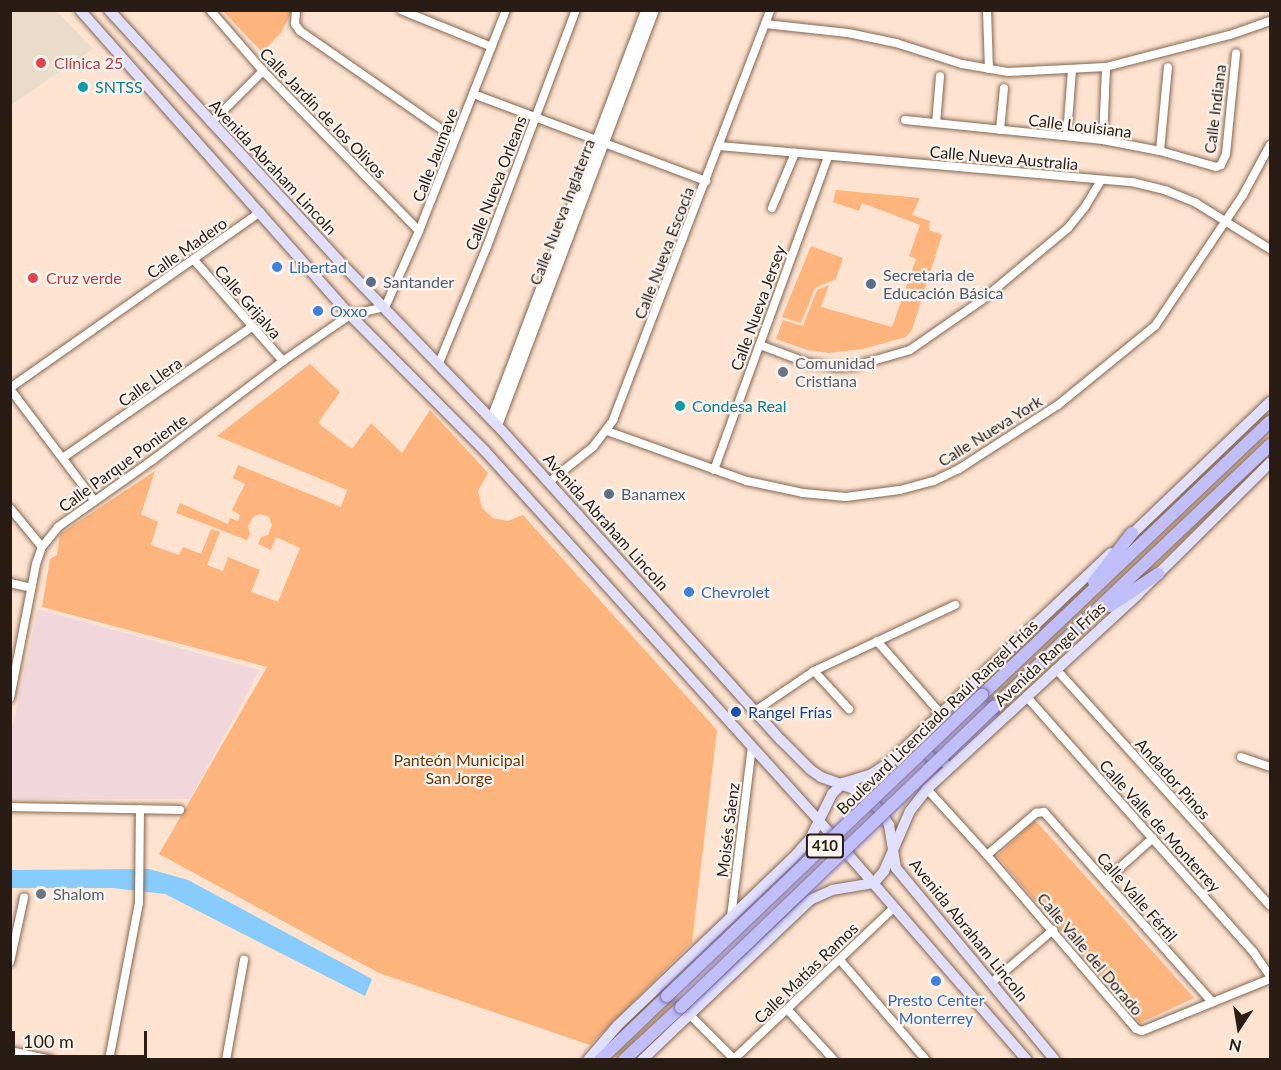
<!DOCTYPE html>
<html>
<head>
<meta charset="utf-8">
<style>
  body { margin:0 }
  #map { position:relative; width:1281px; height:1070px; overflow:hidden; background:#fde3d0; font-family:Lato,sans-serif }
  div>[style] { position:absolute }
  .education>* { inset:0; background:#f1d7db }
  .medical>* { inset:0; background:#ebdcc9 }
  .green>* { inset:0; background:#fdb47d }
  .water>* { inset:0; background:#87ccfc }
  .roads { filter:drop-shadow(0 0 2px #846752) drop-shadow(0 0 2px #846752) }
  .minor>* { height:8px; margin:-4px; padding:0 4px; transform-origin:4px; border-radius:4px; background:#fff }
  .tertiary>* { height:9px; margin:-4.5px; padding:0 4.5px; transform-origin:4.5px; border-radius:4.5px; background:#fff }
  .secondary>* { height:10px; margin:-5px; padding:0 5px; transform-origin:5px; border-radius:5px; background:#e0dffd }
  .primary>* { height:12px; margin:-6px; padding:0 6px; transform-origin:6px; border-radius:6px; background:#c1bffb }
  .bridges { filter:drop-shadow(0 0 2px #716ba9) drop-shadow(0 0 2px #716ba9) }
  .primary-bridge>* { height:12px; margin:-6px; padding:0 6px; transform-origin:6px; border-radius:6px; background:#c1bffb }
  .dots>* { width:16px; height:16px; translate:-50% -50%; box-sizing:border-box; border:3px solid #fbf4ef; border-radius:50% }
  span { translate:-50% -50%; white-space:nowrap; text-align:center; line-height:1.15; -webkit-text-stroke:4.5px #fbf4ef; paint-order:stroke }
  .shield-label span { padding:2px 4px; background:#fbf4ef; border:2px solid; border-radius:4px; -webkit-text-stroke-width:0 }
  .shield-label { font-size:15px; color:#281c14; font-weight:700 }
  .health-label { font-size:16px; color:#be3a42 }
  .left { translate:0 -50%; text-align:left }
  .culture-label { font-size:16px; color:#0d838f }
  .street-label { font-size:16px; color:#281c14 }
  .shop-label { font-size:16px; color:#366cbe }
  .service-label { font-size:16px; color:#4e5e75 }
  .worship-label { font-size:16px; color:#5b616d }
  .transit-label { font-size:16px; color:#164399 }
  .park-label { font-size:16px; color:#6a3806 }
  .frame { position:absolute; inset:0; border:12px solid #281c14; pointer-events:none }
  .north { position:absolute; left:1209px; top:998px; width:60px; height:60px; -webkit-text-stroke:4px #fbf4ef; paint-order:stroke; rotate:192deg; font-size:16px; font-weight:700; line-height:24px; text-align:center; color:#281c14 }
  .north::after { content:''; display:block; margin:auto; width:21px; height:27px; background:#281c14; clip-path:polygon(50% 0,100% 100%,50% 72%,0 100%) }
  .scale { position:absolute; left:12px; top:1031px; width:135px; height:27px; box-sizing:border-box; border:3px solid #281c14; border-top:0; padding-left:8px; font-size:18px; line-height:21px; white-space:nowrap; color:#281c14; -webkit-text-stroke:4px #fbf4ef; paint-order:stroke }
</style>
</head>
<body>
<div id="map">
  <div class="education">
    <div style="clip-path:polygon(38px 609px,260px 670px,190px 799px,11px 799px,11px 732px)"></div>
  </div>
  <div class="medical">
    <div style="clip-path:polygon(11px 10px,57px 11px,93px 49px,11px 105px)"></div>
  </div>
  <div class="green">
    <div style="clip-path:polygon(223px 11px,292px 11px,281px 33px,262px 52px)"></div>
    <div style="clip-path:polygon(836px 190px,920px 198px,912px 215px,930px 221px,929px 230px,942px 235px,912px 330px,906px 337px,863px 349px,829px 353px,807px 350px,776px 339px,783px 320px,803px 326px,817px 290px,829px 285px,821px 307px,892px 327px,916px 259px,909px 256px,920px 225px,862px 203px,859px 211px,833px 202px)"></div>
    <div style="clip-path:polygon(811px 246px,843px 258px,836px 279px,815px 288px,801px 323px,782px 317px)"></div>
    <div style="clip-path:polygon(310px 364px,340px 392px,318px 423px,352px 449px,371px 423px,402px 453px,430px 410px,488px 473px,478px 491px,482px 508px,493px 518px,508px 521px,523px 515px,717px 730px,692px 943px,590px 1045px,379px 973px,159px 854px,267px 667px,42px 607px,50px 559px,57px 555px,60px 534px,155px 471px,141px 514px,158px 522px,151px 545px,179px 555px,183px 547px,201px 554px,211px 529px,220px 532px,207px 565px,223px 571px,228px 557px,260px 570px,251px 592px,278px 602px,300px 548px,276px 537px,271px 550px,258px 544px,261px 537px,268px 535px,272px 525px,269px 517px,260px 514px,253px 517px,248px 526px,250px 534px,247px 540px,176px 513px,180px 503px,228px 524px,230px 518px,238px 521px,240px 515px,232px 510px,245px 484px,233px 478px,238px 465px,341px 507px,347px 490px,217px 436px)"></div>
    <div style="clip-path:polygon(1035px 820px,1194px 998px,1140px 1023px,997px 856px)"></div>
  </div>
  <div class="water">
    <div style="clip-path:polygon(149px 869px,188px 880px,372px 979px,365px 996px,165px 894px,113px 888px,11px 888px,10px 870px)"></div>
  </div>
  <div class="roads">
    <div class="minor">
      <div style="left:210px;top:10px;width:81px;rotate:49deg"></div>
      <div style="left:263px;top:71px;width:223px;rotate:45.7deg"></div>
      <div style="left:296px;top:10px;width:14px;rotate:94deg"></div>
      <div style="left:295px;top:24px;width:9px;rotate:54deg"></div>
      <div style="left:300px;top:31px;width:188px;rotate:34.8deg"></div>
      <div style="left:401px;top:10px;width:98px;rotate:22.1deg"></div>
      <div style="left:987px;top:10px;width:59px;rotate:88.1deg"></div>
      <div style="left:765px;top:24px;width:83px;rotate:6.2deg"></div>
      <div style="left:848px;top:33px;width:49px;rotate:11.8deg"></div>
      <div style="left:896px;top:43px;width:69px;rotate:17.7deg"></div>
      <div style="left:962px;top:64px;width:47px;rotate:9.9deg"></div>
      <div style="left:1008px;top:72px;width:98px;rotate:-2.9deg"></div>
      <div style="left:1106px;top:67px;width:128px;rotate:-14.5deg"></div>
      <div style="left:1230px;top:35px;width:42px;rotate:-19.3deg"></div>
      <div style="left:473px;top:94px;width:249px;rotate:20.5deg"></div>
      <div style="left:905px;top:120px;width:199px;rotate:5.8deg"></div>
      <div style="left:1103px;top:140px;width:58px;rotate:10.9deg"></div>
      <div style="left:1160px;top:151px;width:58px;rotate:15.9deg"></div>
      <div style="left:1216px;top:167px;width:5px;rotate:-22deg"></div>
      <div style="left:1221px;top:165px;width:12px;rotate:-66deg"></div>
      <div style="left:1226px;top:154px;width:101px;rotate:-84.3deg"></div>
      <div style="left:211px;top:123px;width:74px;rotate:-45deg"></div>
      <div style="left:936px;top:123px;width:47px;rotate:-85.1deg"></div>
      <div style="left:1000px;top:130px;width:42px;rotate:-84.6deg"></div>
      <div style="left:1067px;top:135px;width:65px;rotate:-85.6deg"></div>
      <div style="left:1103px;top:140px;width:73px;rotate:-87.6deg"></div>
      <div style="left:719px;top:146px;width:415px;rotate:5deg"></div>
      <div style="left:1132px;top:182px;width:36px;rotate:14deg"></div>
      <div style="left:1167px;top:191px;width:31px;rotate:22deg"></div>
      <div style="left:1196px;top:203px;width:87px;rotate:31.9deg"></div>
      <div style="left:1160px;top:151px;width:84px;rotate:-84.6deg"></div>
      <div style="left:772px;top:208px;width:60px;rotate:-67.3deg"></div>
      <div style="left:194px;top:260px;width:135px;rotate:48.6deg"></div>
      <div style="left:760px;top:345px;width:51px;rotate:20.6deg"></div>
      <div style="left:808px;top:363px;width:28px;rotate:8deg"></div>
      <div style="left:836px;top:367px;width:19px;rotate:-3deg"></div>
      <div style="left:855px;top:366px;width:57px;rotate:-16.2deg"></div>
      <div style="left:910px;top:350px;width:88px;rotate:-34.8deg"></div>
      <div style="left:982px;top:300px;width:112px;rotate:-39.9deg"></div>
      <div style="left:1068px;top:228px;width:27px;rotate:-51deg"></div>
      <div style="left:1085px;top:207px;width:31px;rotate:-59deg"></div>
      <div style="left:439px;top:363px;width:123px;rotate:-67.6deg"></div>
      <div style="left:486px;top:249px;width:255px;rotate:-69.4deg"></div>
      <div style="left:10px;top:388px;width:306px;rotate:-35.1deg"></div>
      <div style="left:10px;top:389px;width:139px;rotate:52.9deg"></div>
      <div style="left:607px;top:431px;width:149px;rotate:19.7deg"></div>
      <div style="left:747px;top:481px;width:57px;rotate:12.1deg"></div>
      <div style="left:803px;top:493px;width:43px;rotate:5.3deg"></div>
      <div style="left:846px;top:497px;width:54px;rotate:-7.4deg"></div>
      <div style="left:900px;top:490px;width:35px;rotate:-15deg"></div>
      <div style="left:934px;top:481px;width:28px;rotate:-26deg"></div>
      <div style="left:959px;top:469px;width:118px;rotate:-32.9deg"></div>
      <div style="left:1058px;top:405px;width:125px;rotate:-39.2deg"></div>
      <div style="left:1155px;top:326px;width:158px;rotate:-56.1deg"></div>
      <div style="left:1243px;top:195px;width:57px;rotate:-61.6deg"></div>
      <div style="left:64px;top:457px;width:229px;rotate:-34.7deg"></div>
      <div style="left:714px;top:470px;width:334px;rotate:-70deg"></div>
      <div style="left:549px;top:482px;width:56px;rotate:-38.5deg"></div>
      <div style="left:593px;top:447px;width:34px;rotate:-53deg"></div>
      <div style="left:613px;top:420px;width:439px;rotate:-69deg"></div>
      <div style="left:10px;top:508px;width:50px;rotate:50.6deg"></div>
      <div style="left:10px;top:583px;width:22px;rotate:13deg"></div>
      <div style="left:877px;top:641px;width:97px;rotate:48.8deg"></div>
      <div style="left:1056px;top:669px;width:319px;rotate:47.9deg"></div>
      <div style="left:814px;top:671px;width:52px;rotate:47.4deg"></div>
      <div style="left:1026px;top:696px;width:344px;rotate:48.4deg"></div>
      <div style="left:1254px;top:953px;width:28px;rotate:55deg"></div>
      <div style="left:10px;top:698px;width:136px;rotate:-79deg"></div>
      <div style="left:36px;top:564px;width:18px;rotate:-71deg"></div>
      <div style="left:42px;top:547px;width:26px;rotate:-51deg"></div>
      <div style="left:58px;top:527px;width:118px;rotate:-35.3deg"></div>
      <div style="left:154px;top:459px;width:162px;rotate:-37.2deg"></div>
      <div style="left:283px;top:361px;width:81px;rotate:-34.5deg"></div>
      <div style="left:350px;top:315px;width:35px;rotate:-13deg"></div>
      <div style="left:384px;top:307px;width:5px;rotate:-53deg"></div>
      <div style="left:387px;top:303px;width:79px;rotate:-66deg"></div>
      <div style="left:419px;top:231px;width:238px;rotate:-68.5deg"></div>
      <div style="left:755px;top:711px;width:71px;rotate:-34.1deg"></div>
      <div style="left:814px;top:671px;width:156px;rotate:-25.1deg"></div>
      <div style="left:1241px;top:757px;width:31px;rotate:19deg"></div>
      <div style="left:927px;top:789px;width:89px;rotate:47.7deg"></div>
      <div style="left:987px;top:855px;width:229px;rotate:49.4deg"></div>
      <div style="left:1136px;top:1029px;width:6px;rotate:18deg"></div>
      <div style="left:1142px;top:1031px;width:138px;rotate:-22.1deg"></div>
      <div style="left:10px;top:807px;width:170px;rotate:1deg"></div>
      <div style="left:987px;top:855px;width:65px;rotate:-40.6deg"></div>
      <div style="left:1036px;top:813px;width:8px;rotate:-7deg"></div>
      <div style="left:1044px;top:812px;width:254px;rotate:48.5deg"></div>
      <div style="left:1105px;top:881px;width:64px;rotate:-41.9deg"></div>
      <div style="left:731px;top:917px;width:171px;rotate:-83deg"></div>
      <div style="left:840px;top:960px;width:132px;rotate:49.3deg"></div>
      <div style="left:10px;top:962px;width:66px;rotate:-77.7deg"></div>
      <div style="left:991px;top:983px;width:82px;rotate:-40.5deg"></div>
      <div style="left:787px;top:1009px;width:69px;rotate:47.3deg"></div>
      <div style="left:690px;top:1015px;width:62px;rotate:45deg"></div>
      <div style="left:734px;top:1059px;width:221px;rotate:-43.4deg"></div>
      <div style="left:10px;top:1051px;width:42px;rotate:12.4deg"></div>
      <div style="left:109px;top:1060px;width:160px;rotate:-79.2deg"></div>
      <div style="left:139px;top:903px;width:94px;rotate:-89.4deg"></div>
      <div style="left:226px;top:1060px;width:102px;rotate:-79.8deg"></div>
    </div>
    <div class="tertiary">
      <div style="left:491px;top:418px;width:436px;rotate:-69.3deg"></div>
      <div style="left:497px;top:425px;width:444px;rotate:-69.3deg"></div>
    </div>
    <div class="secondary">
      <div style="left:80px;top:10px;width:407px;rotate:48.5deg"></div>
      <div style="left:350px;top:315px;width:192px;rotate:45.2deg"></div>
      <div style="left:485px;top:451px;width:500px;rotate:47.9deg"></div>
      <div style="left:820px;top:822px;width:315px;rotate:49deg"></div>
      <div style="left:109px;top:10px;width:339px;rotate:47.5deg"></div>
      <div style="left:338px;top:260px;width:229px;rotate:46.1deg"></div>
      <div style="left:497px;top:425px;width:424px;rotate:48deg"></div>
      <div style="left:781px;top:740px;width:42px;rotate:45deg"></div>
      <div style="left:811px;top:770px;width:12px;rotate:35deg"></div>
      <div style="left:821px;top:777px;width:35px;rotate:20deg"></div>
      <div style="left:854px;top:789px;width:29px;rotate:38deg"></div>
      <div style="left:877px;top:807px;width:22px;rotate:56deg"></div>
      <div style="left:889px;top:825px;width:44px;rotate:80.8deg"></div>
      <div style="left:896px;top:868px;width:249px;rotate:50.4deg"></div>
      <div style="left:1127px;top:539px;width:198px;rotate:-43.8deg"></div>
      <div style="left:926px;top:728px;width:23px;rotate:92deg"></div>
      <div style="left:925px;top:751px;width:13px;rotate:48deg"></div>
      <div style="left:934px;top:761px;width:10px;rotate:6deg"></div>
      <div style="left:874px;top:883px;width:16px;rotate:-50deg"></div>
      <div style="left:884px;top:871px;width:65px;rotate:-66.6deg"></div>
      <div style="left:910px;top:811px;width:28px;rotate:-52deg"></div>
      <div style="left:927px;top:789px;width:287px;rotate:-42.7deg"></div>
      <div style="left:1138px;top:594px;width:186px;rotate:-44.8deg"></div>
      <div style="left:588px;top:1060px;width:45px;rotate:-49.5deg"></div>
      <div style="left:617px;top:1026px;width:243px;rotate:-43.7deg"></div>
      <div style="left:793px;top:858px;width:25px;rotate:-48deg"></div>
      <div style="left:810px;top:839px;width:50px;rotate:-63.9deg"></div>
      <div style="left:832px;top:794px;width:16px;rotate:-45deg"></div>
      <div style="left:843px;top:783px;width:30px;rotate:-17deg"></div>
      <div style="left:872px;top:774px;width:22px;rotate:-34deg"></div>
      <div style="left:890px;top:762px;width:304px;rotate:-43.4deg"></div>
      <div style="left:642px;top:1060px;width:232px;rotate:-43.6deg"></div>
      <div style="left:810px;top:900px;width:24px;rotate:-24deg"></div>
      <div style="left:832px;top:890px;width:43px;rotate:-9.5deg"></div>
    </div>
    <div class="primary">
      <div style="left:1094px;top:582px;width:62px;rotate:-52.2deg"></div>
      <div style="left:1110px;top:606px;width:58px;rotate:-33.7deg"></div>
      <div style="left:982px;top:695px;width:397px;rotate:-43.5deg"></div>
      <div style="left:994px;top:707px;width:381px;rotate:-43.5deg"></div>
      <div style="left:600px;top:1060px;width:93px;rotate:-43.7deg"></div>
      <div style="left:624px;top:1060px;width:78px;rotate:-42.9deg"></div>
    </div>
  </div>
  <div class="bridges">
    <div class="primary-bridge">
      <div style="left:667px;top:996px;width:436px;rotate:-43.7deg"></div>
      <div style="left:681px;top:1007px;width:434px;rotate:-43.8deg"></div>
    </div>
  </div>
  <div class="dots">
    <div style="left:41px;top:63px;background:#e0444e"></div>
    <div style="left:83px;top:87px;background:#0f9aa8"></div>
    <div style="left:277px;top:267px;background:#3f7fe0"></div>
    <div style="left:33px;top:278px;background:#e0444e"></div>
    <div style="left:371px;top:282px;background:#5c6f8a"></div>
    <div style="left:871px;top:284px;background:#5c6f8a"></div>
    <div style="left:318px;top:311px;background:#3f7fe0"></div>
    <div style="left:783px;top:372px;background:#6b7280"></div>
    <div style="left:680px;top:406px;background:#0f9aa8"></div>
    <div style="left:609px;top:494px;background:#5c6f8a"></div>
    <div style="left:689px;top:592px;background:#3f7fe0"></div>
    <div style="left:736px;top:712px;background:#1a4fb4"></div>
    <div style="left:41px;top:894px;background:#6b7280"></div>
    <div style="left:936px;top:981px;background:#3f7fe0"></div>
  </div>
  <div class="shield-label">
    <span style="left:825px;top:846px">410</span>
  </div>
  <div class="health-label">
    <span class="left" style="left:54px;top:63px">Clínica 25</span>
    <span class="left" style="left:46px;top:278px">Cruz verde</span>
  </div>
  <div class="culture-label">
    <span class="left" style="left:95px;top:87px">SNTSS</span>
    <span class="left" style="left:692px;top:406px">Condesa Real</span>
  </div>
  <div class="street-label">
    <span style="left:1215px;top:109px;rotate:-83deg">Calle Indiana</span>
    <span style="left:323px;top:113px;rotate:46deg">Calle Jardín de los Olivos</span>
    <span style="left:1080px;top:126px;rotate:7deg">Calle Louisiana</span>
    <span style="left:435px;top:155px;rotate:-69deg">Calle Jaumave</span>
    <span style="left:1004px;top:158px;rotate:5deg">Calle Nueva Australia</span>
    <span style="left:273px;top:167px;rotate:47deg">Avenida Abraham Lincoln</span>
    <span style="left:496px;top:183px;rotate:-69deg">Calle Nueva Orleans</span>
    <span style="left:562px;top:212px;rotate:-69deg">Calle Nueva Inglaterra</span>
    <span style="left:187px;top:248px;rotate:-35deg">Calle Madero</span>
    <span style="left:664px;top:253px;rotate:-69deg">Calle Nueva Escocia</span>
    <span style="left:248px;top:302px;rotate:49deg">Calle Grijalva</span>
    <span style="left:758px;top:308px;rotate:-70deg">Calle Nueva Jersey</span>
    <span style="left:150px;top:382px;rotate:-35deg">Calle Llera</span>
    <span style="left:990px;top:431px;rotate:-32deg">Calle Nueva York</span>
    <span style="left:123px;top:463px;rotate:-36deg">Calle Parque Poniente</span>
    <span style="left:606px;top:522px;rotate:48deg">Avenida Abraham Lincoln</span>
    <span style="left:1050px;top:654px;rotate:-43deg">Avenida Rangel Frías</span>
    <span style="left:937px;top:717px;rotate:-44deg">Boulevard Licenciado Raúl Rangel Frías</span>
    <span style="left:1173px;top:779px;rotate:48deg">Andador Pinos</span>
    <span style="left:1160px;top:826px;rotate:48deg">Calle Valle de Monterrey</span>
    <span style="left:728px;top:830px;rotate:-83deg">Moisés Sáenz</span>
    <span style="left:1137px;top:897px;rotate:49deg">Calle Valle Fértil</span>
    <span style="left:969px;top:930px;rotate:51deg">Avenida Abraham Lincoln</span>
    <span style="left:1090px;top:954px;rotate:50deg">Calle Valle del Dorado</span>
    <span style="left:806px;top:973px;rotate:-44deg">Calle Matías Ramos</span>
  </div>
  <div class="shop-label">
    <span class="left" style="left:289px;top:267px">Libertad</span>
    <span class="left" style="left:330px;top:311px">Oxxo</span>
    <span class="left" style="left:701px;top:592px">Chevrolet</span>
    <span style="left:936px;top:1009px">Presto Center<br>Monterrey</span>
  </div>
  <div class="service-label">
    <span class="left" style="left:883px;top:284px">Secretaria de<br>Educación Básica</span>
    <span class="left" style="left:383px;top:282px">Santander</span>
    <span class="left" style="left:621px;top:494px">Banamex</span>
  </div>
  <div class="worship-label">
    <span class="left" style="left:795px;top:372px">Comunidad<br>Cristiana</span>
    <span class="left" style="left:53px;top:894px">Shalom</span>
  </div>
  <div class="transit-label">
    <span class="left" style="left:748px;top:712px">Rangel Frías</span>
  </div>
  <div class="park-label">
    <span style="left:459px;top:769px">Panteón Municipal<br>San Jorge</span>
  </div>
  <div class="frame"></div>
  <div class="north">N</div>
  <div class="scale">100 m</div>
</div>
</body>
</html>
